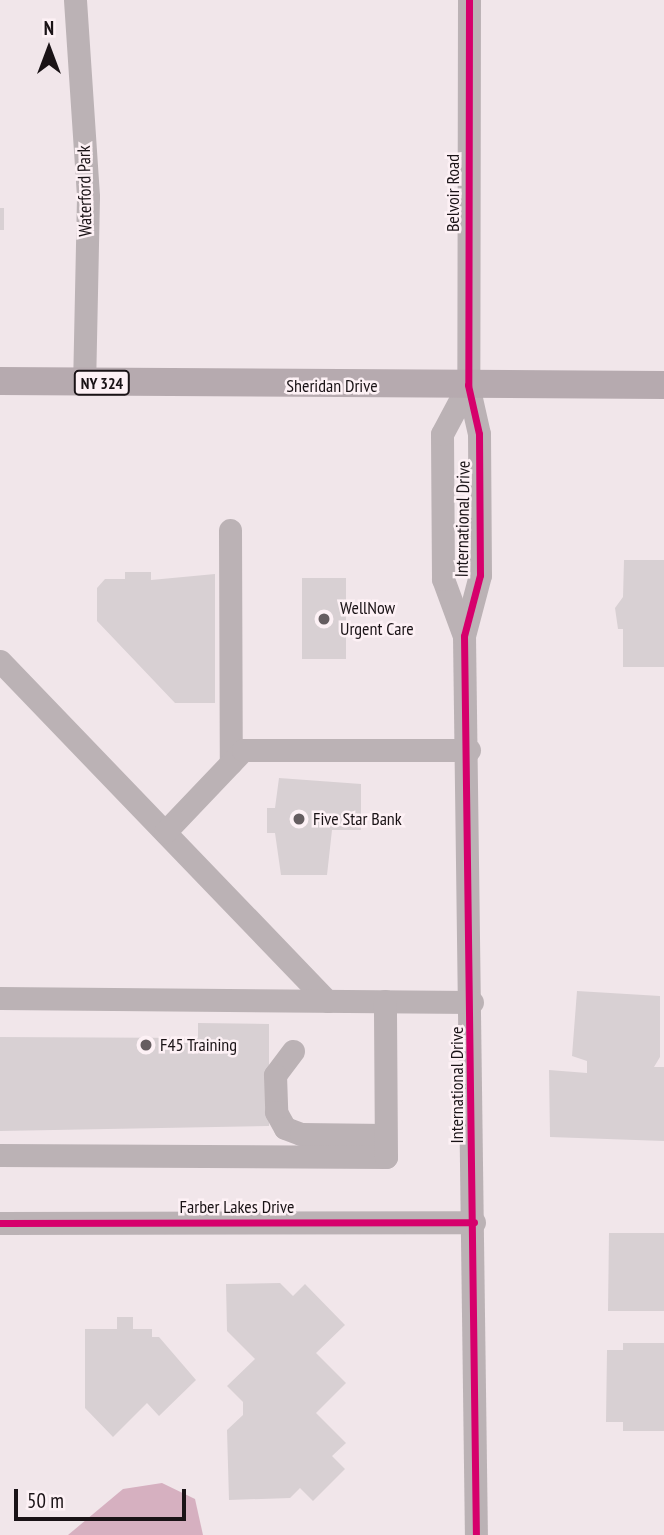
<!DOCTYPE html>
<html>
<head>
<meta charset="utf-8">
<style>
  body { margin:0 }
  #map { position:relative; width:664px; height:1535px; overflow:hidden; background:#f1e6ea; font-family:"PT Sans Narrow",sans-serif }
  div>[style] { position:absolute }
  .water>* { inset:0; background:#d6b0c0 }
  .building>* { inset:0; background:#d8d0d3 }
  .minor>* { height:23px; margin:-11.5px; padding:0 11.5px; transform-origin:11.5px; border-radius:11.5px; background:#bbb2b5 }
  .major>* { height:28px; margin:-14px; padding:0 14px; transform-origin:14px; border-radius:14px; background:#b6aaaf }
  .cycleway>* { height:7px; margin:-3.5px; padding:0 3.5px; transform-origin:3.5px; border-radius:3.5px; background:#d6006c }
  .dots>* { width:19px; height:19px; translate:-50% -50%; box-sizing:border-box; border:4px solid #fdf1f5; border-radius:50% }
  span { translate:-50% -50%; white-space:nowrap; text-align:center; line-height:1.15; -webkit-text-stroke:5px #fdf1f5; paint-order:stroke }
  .shield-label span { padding:2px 5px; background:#fdf1f5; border:2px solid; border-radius:5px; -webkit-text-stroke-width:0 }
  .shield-label { font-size:16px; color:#1a1316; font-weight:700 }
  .street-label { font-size:18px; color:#1a1316 }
  .poi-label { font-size:18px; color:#1a1316 }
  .left { translate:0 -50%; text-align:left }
  .north { position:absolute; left:14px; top:14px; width:70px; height:70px; -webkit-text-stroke:5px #fdf1f5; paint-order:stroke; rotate:0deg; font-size:19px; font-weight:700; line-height:28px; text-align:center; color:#1a1316 }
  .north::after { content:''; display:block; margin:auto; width:24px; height:32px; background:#1a1316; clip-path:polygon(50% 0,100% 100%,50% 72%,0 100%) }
  .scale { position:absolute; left:14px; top:1489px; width:172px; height:32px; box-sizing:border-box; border:4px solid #1a1316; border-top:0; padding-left:9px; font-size:21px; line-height:24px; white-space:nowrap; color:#1a1316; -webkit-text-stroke:5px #fdf1f5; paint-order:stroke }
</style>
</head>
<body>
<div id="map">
  <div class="water">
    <div style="clip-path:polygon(162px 1483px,195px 1499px,203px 1535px,68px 1535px,123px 1489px)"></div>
  </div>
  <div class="building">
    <div style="clip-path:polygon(0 208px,4px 208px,4px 230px,0 230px)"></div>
    <div style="clip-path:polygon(624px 560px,664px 560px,664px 667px,623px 667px,623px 629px,618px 629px,615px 608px,623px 597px)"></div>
    <div style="clip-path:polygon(125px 572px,151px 572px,151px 580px,215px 574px,215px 703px,175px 703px,97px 621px,97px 588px,105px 579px,125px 579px)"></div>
    <div style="clip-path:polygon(302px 578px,346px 578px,346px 659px,302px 659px)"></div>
    <div style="clip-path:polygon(279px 778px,361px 784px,361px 830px,332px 830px,327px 875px,281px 875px,275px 833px,267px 833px,267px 808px,275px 808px)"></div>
    <div style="clip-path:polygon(577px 991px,660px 996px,660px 1057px,654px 1067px,664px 1067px,664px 1141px,550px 1137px,549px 1070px,587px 1073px,587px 1061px,572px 1056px)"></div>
    <div style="clip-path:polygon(198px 1023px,269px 1024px,269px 1126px,0 1131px,0 1037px,198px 1038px)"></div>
    <div style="clip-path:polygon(609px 1233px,664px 1233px,664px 1311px,608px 1311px)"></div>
    <div style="clip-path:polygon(280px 1283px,293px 1296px,305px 1284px,345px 1325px,316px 1353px,346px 1383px,316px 1413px,346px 1443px,332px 1456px,345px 1469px,313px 1501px,300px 1488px,290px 1498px,229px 1500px,227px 1430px,243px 1415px,243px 1402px,227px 1386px,255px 1359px,227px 1331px,226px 1284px)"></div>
    <div style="clip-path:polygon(117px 1317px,133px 1317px,133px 1329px,152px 1329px,152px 1337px,159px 1337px,196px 1380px,159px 1416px,147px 1403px,113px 1437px,85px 1408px,85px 1329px,117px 1329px)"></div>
    <div style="clip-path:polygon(623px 1343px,664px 1343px,664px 1431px,623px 1431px,623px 1422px,606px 1422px,607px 1350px,623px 1350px)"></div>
  </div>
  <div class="minor">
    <div style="left:75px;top:0;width:197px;rotate:86.2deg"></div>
    <div style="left:88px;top:197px;width:185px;rotate:91.2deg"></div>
    <div style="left:469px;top:0;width:385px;rotate:90.1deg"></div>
    <div style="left:468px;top:385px;width:50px;rotate:77.3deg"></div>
    <div style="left:479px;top:434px;width:141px;rotate:89.6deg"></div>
    <div style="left:480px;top:575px;width:63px;rotate:104.7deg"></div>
    <div style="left:464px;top:636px;width:899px;rotate:89.24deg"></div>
    <div style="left:230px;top:530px;width:233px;rotate:89.8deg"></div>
    <div style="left:464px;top:636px;width:61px;rotate:-110.2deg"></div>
    <div style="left:443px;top:579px;width:145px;rotate:-90.4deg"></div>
    <div style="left:442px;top:434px;width:55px;rotate:-62deg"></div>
    <div style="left:0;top:661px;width:472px;rotate:46.1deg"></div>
    <div style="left:165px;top:832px;width:113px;rotate:-46.4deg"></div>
    <div style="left:243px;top:750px;width:226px"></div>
    <div style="left:0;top:998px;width:472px;rotate:0.5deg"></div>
    <div style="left:293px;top:1051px;width:30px;rotate:127deg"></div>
    <div style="left:275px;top:1075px;width:37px;rotate:88deg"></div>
    <div style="left:276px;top:1112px;width:18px;rotate:61deg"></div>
    <div style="left:285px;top:1128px;width:17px;rotate:21deg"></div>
    <div style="left:301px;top:1134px;width:84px;rotate:0.7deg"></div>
    <div style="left:0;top:1155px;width:386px;rotate:0.3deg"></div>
    <div style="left:386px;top:1157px;width:156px;rotate:-90.4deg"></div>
    <div style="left:0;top:1223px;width:474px;rotate:-0.1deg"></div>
  </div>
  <div class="major">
    <div style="left:0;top:381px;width:664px;rotate:0.35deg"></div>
  </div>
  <div class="cycleway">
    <div style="left:469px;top:0;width:385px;rotate:90.1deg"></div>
    <div style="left:468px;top:385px;width:50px;rotate:77.3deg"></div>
    <div style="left:479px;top:434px;width:141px;rotate:89.6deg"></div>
    <div style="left:480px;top:575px;width:63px;rotate:104.7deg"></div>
    <div style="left:464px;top:636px;width:899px;rotate:89.24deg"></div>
    <div style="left:0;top:1223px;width:474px;rotate:-0.1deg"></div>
  </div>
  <div class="dots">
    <div style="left:324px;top:619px;background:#655d60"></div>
    <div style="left:299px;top:819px;background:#655d60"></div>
    <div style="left:146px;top:1045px;background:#655d60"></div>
  </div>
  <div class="shield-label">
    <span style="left:102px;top:383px">NY 324</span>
  </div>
  <div class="street-label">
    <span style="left:85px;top:191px;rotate:-91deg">Waterford Park</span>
    <span style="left:453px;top:193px;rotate:-90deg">Belvoir Road</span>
    <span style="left:332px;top:386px">Sheridan Drive</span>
    <span style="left:463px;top:519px;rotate:-89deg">International Drive</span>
    <span style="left:457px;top:1085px;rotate:-90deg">International Drive</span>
    <span style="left:237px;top:1207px">Farber Lakes Drive</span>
  </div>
  <div class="poi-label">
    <span class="left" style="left:340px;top:619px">WellNow<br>Urgent Care</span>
    <span class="left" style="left:313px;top:819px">Five Star Bank</span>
    <span class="left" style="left:160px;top:1045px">F45 Training</span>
  </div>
  <div class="north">N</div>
  <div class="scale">50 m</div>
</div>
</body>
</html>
